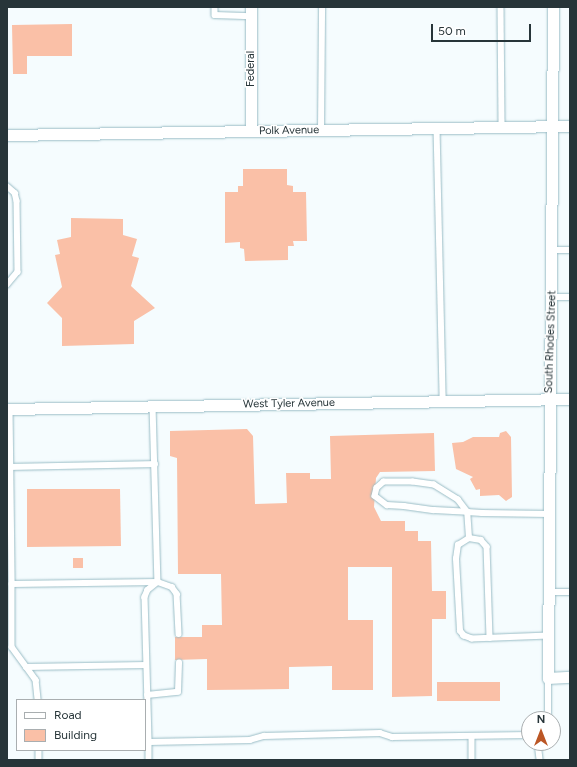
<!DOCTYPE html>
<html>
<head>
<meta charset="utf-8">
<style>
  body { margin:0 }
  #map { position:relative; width:577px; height:767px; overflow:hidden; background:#f5fcfe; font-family:Figtree,sans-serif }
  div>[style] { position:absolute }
  .building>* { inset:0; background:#fac0a7 }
  .roads { filter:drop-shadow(0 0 1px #9abdc6) drop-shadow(0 0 1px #9abdc6) }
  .lane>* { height:5.5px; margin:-2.75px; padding:0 2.75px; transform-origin:2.75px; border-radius:2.75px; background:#fff }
  .street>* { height:11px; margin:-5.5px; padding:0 5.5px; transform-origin:5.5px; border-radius:5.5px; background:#fff }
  span { translate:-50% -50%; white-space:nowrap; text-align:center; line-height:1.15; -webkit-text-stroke:3px #fff; paint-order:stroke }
  .street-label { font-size:11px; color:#273539 }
  .frame { position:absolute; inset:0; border:8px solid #273539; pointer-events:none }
  .legend { position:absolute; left:16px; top:699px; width:130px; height:52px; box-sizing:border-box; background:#fff; border:1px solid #a9aeb0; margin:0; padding:5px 7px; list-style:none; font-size:12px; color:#273539 }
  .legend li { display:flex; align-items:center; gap:8px; height:20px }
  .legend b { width:20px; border:1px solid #a9aeb0 }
  .north { position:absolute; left:521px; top:711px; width:40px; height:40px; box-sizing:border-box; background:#fff; border:1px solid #a9aeb0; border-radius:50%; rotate:0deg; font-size:11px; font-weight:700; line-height:16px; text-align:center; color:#273539 }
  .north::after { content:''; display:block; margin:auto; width:14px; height:18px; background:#bb5625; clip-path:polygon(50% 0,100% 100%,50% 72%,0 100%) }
  .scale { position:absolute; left:431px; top:24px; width:100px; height:18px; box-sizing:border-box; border:2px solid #273539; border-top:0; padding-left:5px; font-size:12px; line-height:14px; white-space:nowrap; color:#273539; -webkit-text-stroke:3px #fff; paint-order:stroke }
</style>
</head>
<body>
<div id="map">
  <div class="building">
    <div style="clip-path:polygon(72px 24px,72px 56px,27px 56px,27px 74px,13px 74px,12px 25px)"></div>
    <div style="clip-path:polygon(243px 169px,287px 169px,287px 185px,293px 186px,293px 192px,306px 192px,307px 241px,293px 241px,294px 246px,288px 246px,288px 260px,245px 261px,244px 249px,240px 248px,240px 242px,225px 243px,225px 192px,238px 192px,238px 186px,243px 186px)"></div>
    <div style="clip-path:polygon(71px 218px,123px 219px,123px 235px,137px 239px,132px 256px,139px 258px,131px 286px,155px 308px,134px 321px,134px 344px,62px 346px,62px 318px,47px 303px,62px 287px,55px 255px,60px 254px,57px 240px,71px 237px)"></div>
    <div style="clip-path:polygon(247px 429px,253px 436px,255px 504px,287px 503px,286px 473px,310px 473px,310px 479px,331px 479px,330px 436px,434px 433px,435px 471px,380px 472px,376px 478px,374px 507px,381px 521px,405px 521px,405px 531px,418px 531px,418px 541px,431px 541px,432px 591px,446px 591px,446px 619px,432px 619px,432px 696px,392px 697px,392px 567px,348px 567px,348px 620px,373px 620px,373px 690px,332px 690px,332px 666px,289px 667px,289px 689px,207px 690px,207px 659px,175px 660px,175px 637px,202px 637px,202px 625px,222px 625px,221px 574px,178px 574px,177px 458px,170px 456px,170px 431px)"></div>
    <div style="clip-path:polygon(506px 431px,511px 437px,512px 497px,506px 501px,499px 495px,480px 496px,480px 489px,476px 490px,470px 479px,473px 477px,456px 469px,452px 443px,463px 442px,473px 437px,499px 437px,500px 433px)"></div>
    <div style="clip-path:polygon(27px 489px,120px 489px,121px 546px,27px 547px)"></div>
    <div style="clip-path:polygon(73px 558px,83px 558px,83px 568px,73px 568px)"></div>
    <div style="clip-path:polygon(437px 682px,500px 682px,500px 701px,437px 701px)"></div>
  </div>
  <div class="roads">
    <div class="lane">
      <div style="left:215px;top:7px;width:8px;rotate:90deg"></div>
      <div style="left:215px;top:15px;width:36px;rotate:2deg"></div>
      <div style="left:501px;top:7px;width:120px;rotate:89.5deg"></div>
      <div style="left:437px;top:128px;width:274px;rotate:88.7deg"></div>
      <div style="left:321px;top:130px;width:123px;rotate:-89.5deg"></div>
      <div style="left:7px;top:186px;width:11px;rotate:41deg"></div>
      <div style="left:15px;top:193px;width:8px;rotate:76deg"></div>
      <div style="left:17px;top:201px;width:71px;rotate:89.2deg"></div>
      <div style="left:18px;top:272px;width:17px;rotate:130deg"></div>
      <div style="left:553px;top:250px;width:17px"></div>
      <div style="left:552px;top:297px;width:18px"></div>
      <div style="left:153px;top:406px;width:176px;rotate:88.4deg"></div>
      <div style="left:158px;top:582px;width:13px;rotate:141deg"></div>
      <div style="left:148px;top:590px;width:8px;rotate:113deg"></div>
      <div style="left:145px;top:597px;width:145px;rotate:88.4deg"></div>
      <div style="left:149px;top:742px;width:101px;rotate:-1.1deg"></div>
      <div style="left:250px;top:740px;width:15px;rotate:-16deg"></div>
      <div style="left:264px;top:736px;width:116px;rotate:-1.5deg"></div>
      <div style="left:380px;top:733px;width:13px;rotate:18deg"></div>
      <div style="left:392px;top:737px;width:137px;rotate:-0.8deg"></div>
      <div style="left:10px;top:409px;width:175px;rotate:89.3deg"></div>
      <div style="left:12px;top:584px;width:146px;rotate:-0.8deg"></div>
      <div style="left:158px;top:582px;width:15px;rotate:20deg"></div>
      <div style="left:172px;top:587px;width:9px;rotate:54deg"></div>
      <div style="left:177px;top:594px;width:40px;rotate:87.1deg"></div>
      <div style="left:11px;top:467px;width:144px;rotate:-1.2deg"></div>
      <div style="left:469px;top:538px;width:12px;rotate:9deg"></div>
      <div style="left:481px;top:540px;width:9px;rotate:49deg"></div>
      <div style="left:487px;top:547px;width:91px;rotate:88.1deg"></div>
      <div style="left:12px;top:584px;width:63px;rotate:90deg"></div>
      <div style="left:12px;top:647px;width:41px;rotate:54deg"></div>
      <div style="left:36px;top:680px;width:20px;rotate:84deg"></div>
      <div style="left:549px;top:592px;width:21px"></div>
      <div style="left:549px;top:636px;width:77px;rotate:177.8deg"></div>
      <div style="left:472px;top:639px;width:9px;rotate:-159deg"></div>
      <div style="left:464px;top:636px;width:6px;rotate:-129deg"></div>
      <div style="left:460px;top:631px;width:72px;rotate:-93.2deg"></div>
      <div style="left:456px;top:559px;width:14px;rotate:-82deg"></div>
      <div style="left:458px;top:545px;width:13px;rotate:-32deg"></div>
      <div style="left:469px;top:538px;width:26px;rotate:-94deg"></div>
      <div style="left:467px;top:512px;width:15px;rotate:-127deg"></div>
      <div style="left:458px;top:500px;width:28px;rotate:-148deg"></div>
      <div style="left:434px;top:485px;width:21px;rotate:-172deg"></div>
      <div style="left:413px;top:482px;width:29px;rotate:180deg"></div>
      <div style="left:384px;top:482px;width:9px;rotate:139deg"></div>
      <div style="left:377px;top:488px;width:8px;rotate:104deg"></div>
      <div style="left:375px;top:496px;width:15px;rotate:37deg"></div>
      <div style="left:387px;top:505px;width:17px;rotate:3deg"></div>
      <div style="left:404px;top:506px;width:30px;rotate:8deg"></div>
      <div style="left:434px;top:510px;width:33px;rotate:3deg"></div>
      <div style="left:467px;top:512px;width:15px;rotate:4deg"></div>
      <div style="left:482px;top:513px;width:67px;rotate:0.9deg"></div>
      <div style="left:26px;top:667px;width:120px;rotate:-1deg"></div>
      <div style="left:147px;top:695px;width:31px;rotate:-6deg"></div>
      <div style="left:178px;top:692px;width:29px;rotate:-88deg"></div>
      <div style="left:548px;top:719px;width:41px;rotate:-90deg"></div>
      <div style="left:472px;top:736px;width:24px;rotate:90deg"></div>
      <div style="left:149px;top:742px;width:18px;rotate:90deg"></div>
      <div style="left:538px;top:743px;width:17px;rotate:83deg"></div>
      <div style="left:39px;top:750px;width:10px;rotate:90deg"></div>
    </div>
    <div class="street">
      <div style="left:553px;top:7px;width:671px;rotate:90.43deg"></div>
      <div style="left:548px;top:678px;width:22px;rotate:-3deg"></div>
      <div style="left:251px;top:131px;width:124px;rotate:-90deg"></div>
      <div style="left:7px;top:135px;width:563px;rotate:-0.92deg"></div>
      <div style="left:7px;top:409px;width:563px;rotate:-1.02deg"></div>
    </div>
  </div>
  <div class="street-label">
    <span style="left:251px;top:69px;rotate:-90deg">Federal</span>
    <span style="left:289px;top:131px;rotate:-1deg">Polk Avenue</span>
    <span style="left:551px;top:342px;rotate:-88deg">South Rhodes Street</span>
    <span style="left:289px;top:404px;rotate:-1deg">West Tyler Avenue</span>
  </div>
  <div class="frame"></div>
  <ul class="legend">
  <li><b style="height:5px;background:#fff"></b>Road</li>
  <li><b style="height:11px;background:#fac0a7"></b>Building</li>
  </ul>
  <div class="north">N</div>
  <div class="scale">50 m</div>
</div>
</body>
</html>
